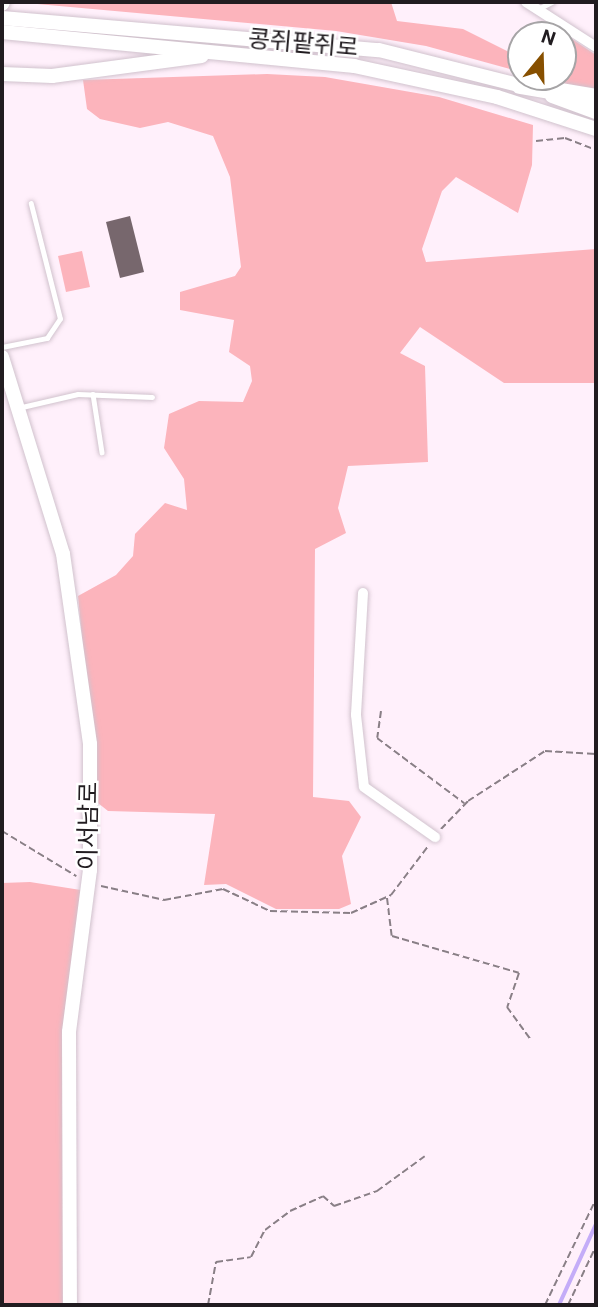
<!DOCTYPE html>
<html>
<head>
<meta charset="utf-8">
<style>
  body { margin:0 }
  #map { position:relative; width:598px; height:1307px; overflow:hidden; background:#fff0fb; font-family:Roboto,"Noto Sans KR",sans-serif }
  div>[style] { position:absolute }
  .green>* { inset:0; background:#fcb4bc }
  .stream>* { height:3.5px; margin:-1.75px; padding:0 1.75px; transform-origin:1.75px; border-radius:1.75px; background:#c4acf8 }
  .building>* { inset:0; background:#77676d }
  .path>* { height:2px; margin-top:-1px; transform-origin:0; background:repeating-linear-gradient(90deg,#897f86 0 7px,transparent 0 10.5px) }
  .roads { filter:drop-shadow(0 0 2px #d1c2cd) drop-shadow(0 0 2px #d1c2cd) }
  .service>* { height:4.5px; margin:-2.25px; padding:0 2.25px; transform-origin:2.25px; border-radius:2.25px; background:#fff }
  .minor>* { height:10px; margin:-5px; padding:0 5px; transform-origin:5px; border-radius:5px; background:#fff }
  .secondary>* { height:14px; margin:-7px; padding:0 7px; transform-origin:7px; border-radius:7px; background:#fff }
  .motorway>* { height:18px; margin:-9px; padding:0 9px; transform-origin:9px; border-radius:9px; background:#fff }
  span { translate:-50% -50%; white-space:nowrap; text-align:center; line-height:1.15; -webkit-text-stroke:5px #fff; paint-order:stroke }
  .street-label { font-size:24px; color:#211c20 }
  .frame { position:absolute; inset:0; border:4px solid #211c20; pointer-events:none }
  .north { position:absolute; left:507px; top:21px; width:70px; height:70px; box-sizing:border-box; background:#fff; border:2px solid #a6a4a6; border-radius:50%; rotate:19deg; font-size:19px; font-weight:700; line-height:28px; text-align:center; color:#211c20 }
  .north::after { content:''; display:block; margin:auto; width:24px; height:32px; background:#875000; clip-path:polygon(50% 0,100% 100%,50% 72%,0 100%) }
</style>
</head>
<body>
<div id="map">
  <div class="green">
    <div style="clip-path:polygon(391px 2px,397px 21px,463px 29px,521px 58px,521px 72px,426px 46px,336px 31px,26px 3px)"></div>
    <div style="clip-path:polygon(560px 31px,596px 55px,596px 92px,537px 77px,563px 77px)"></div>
    <div style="clip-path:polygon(267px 74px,325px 77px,439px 97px,533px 125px,532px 165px,518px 213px,456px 177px,442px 191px,422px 249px,426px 262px,596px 249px,596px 383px,504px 383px,420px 327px,400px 353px,425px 366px,428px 462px,348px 466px,338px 508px,346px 533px,315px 549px,313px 797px,349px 801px,361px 817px,342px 856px,351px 904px,339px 909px,276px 909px,226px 884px,204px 885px,215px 814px,108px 811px,98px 803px,78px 596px,116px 575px,133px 556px,135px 534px,165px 503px,187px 510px,184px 479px,164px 448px,169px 414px,199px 401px,243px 402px,252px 381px,250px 366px,229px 352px,234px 320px,180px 310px,180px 292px,235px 276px,241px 267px,230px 177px,213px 136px,168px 122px,140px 128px,100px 119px,87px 109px,83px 80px)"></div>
    <div style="clip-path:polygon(82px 251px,90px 287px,66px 292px,58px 256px)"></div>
    <div style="clip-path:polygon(30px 882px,87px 891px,69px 1032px,64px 1305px,2px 1305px,2px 883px)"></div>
  </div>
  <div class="stream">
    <div style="left:559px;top:1305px;width:89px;rotate:-65.4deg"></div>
  </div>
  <div class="building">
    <div style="clip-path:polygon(130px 216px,144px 272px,120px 278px,106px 222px)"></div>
  </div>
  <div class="path">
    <div style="left:536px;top:141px;width:29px;rotate:-6deg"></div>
    <div style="left:565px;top:138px;width:33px;rotate:21deg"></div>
    <div style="left:381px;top:711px;width:27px;rotate:98deg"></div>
    <div style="left:377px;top:738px;width:109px;rotate:36.8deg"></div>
    <div style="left:441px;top:829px;width:39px;rotate:-46deg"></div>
    <div style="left:468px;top:801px;width:92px;rotate:-33deg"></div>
    <div style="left:545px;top:751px;width:51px;rotate:3.4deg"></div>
    <div style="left:2px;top:831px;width:87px;rotate:31.3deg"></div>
    <div style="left:101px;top:886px;width:65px;rotate:12.5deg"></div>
    <div style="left:164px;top:900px;width:60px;rotate:-10.6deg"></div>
    <div style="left:223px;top:889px;width:52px;rotate:25.1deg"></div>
    <div style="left:270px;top:911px;width:81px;rotate:1.4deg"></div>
    <div style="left:351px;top:913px;width:44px;rotate:-24.2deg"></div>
    <div style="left:391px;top:895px;width:63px;rotate:-52.8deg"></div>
    <div style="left:387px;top:898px;width:38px;rotate:83deg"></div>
    <div style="left:392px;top:936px;width:132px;rotate:16.2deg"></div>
    <div style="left:519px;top:973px;width:36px;rotate:109deg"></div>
    <div style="left:507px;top:1007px;width:41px;rotate:54deg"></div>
    <div style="left:208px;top:1305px;width:44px;rotate:-79.5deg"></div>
    <div style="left:216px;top:1262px;width:35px;rotate:-8deg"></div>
    <div style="left:251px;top:1257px;width:30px;rotate:-63deg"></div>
    <div style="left:265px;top:1230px;width:31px;rotate:-37deg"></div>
    <div style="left:290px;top:1211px;width:36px;rotate:-24deg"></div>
    <div style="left:323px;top:1196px;width:15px;rotate:42deg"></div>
    <div style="left:334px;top:1206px;width:46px;rotate:-19.2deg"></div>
    <div style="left:377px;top:1191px;width:59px;rotate:-36.1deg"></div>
    <div style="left:545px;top:1305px;width:118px;rotate:-64.3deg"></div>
    <div style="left:568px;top:1305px;width:65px;rotate:-64.6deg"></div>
  </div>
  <div class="roads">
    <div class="service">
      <div style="left:538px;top:9px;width:16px;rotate:-27deg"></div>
      <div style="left:2px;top:347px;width:46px;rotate:-11.3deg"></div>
      <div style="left:47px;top:338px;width:23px;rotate:-56deg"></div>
      <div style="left:60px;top:319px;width:119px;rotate:-104.2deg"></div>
      <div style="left:93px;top:394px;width:59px;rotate:81.2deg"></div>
      <div style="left:22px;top:407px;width:57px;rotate:-13.1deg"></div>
      <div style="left:78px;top:394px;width:74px;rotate:2.3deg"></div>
    </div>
    <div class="minor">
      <div style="left:526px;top:2px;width:83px;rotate:32.7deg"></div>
      <div style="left:363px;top:593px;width:122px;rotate:93.3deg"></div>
      <div style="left:356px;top:715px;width:72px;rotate:83.7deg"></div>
      <div style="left:364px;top:787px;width:87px;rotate:35.2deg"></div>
    </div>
    <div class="secondary">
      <div style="left:2px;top:4px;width:2px;rotate:-63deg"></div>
      <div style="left:2px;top:18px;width:378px;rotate:4.9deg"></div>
      <div style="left:379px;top:50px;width:156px;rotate:14.1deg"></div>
      <div style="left:2px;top:32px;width:354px;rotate:5.5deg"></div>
      <div style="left:354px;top:66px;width:146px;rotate:12.2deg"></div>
      <div style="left:497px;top:97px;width:104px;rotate:17.9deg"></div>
      <div style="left:2px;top:74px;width:50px;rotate:2.3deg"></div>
      <div style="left:52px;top:76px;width:151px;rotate:-7.6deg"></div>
      <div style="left:552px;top:96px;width:47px;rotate:20deg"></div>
      <div style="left:2px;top:357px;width:206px;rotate:72.8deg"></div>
      <div style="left:63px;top:554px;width:192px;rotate:81.9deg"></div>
      <div style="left:90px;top:744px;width:126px;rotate:90deg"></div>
      <div style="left:90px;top:870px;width:163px;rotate:97.4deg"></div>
      <div style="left:69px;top:1032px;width:273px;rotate:89.8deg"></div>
    </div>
    <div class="motorway">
      <div style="left:520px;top:85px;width:77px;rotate:9.7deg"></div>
    </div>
  </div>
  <div class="street-label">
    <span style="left:303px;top:44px;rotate:5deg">콩쥐팥쥐로</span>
    <span style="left:89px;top:826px;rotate:-89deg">이서남로</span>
  </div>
  <div class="frame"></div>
  <div class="north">N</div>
</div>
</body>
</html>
